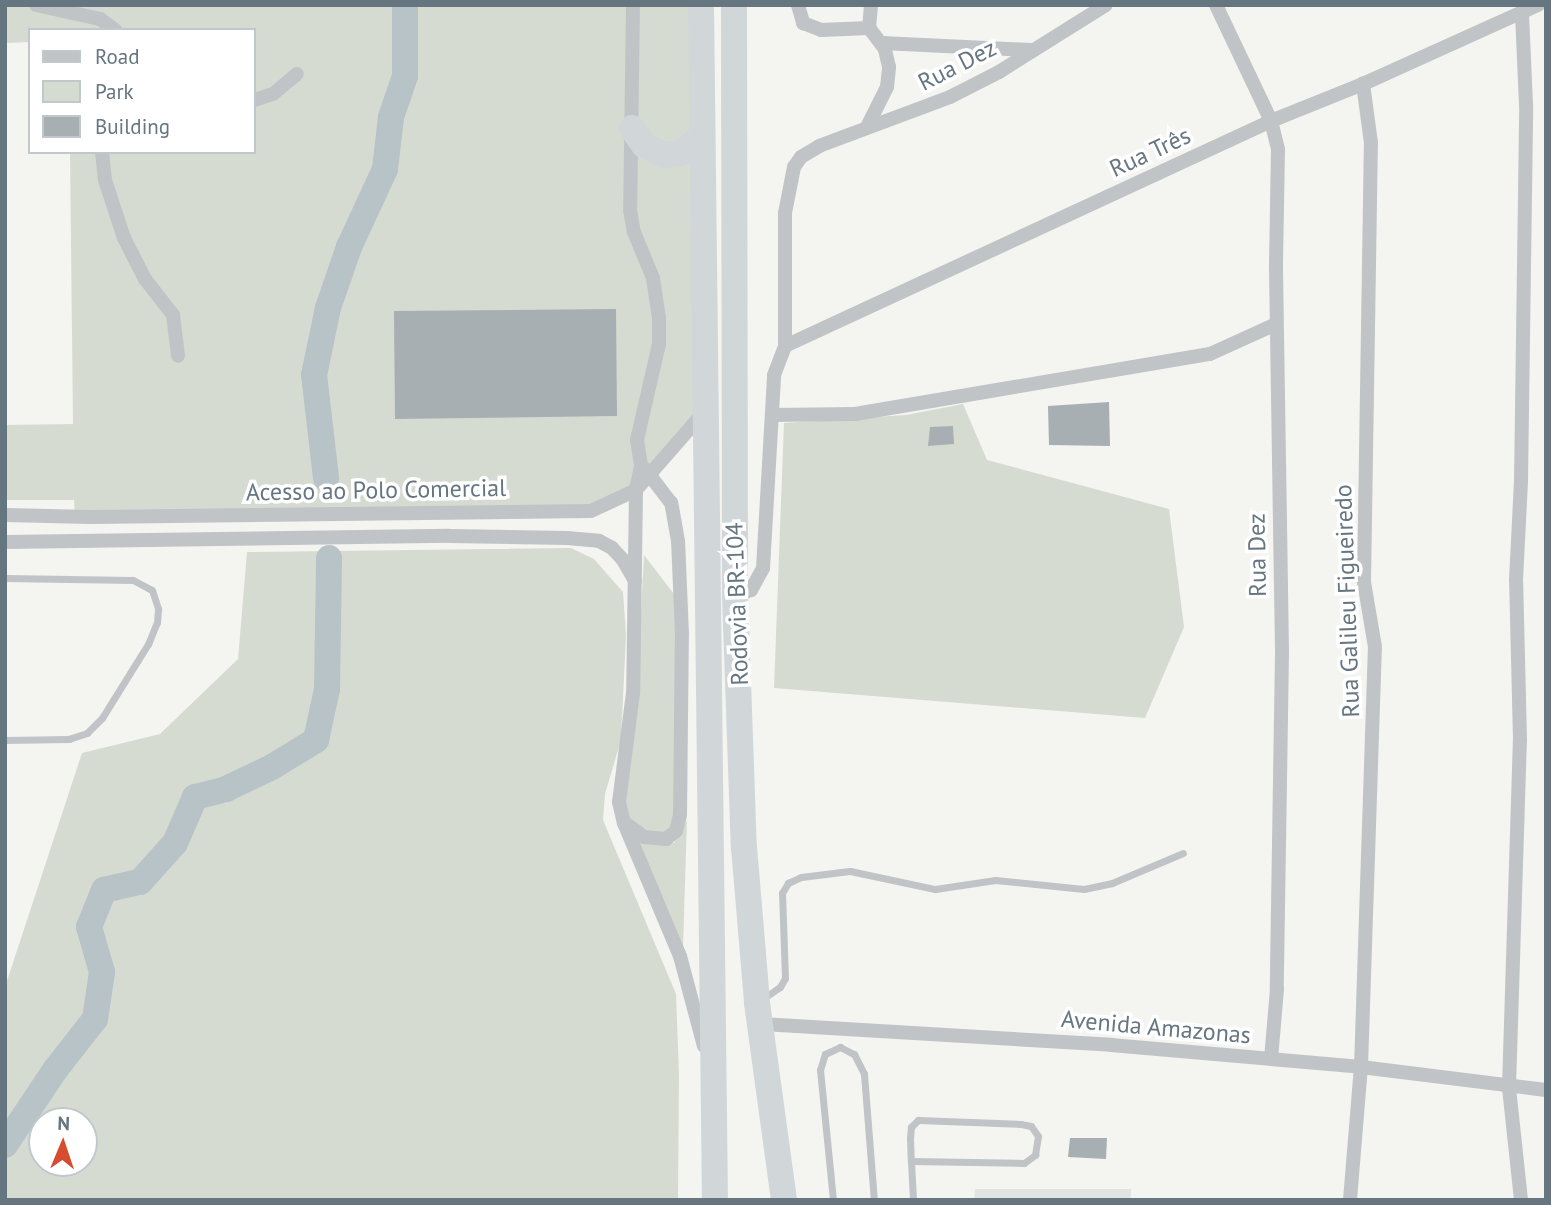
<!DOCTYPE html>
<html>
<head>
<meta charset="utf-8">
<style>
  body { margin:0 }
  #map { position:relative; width:1551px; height:1205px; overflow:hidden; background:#f4f4f1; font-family:"PT Sans",sans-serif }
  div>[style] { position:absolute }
  .built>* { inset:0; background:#e2e3e2 }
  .green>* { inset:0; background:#d6dbd2 }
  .river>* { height:26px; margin:-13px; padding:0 13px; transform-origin:13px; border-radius:13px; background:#b7c3c6 }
  .building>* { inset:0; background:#a7afb3 }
  .lane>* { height:7px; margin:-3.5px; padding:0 3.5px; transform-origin:3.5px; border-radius:3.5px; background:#c0c4c7 }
  .street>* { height:14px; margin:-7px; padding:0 7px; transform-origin:7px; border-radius:7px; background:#c0c4c7 }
  .highway>* { height:26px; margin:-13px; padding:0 13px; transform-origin:13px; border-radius:13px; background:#d1d6d9 }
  span { translate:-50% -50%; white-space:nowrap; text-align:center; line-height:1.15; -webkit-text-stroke:7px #fff; paint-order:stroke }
  .street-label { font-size:24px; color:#657680 }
  .frame { position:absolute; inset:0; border:7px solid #657680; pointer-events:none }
  .legend { position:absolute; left:28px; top:28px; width:228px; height:126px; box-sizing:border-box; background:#fff; border:2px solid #c1c8cc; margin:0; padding:9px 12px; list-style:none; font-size:21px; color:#657680 }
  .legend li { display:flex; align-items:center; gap:14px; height:35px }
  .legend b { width:35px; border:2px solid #c1c8cc }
  .north { position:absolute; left:28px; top:1107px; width:70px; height:70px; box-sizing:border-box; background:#fff; border:2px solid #c1c8cc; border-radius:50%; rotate:2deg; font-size:19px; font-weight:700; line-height:28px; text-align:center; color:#657680 }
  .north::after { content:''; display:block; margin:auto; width:24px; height:32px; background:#d74b2e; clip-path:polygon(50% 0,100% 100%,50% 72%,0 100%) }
</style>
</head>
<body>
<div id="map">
  <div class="built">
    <div style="clip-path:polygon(975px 1189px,1131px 1189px,1131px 1200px,974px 1200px)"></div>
  </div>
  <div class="green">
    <div style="clip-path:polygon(5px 5px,698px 5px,699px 408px,648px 476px,590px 508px,75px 516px,74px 500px,5px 500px,5px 425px,73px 424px,70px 152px,254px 152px,254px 30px,30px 30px,30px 42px,5px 43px)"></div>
    <div style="clip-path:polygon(963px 404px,987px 460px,1169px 509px,1184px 627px,1145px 718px,774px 688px,784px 423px,906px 415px)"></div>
    <div style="clip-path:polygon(evenodd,571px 548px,594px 559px,623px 592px,626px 635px,621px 740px,605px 794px,603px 820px,676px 994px,679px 1074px,678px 1200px,5px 1200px,5px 987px,82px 753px,160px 734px,238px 659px,247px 552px,571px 548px,42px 1121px,84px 1121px,84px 1163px,42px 1163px,42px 1121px)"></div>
    <div style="clip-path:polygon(644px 555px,677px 598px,676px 820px,668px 832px,657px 835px,630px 822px,625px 803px,635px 726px)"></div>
    <div style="clip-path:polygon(687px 820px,683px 947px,636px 841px,674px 843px)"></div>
  </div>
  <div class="river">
    <div style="left:326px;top:478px;width:104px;rotate:-96.6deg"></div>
    <div style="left:314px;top:375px;width:68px;rotate:-78.2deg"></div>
    <div style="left:328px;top:308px;width:65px;rotate:-71deg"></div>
    <div style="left:349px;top:247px;width:86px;rotate:-65.2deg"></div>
    <div style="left:385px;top:169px;width:52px;rotate:-83.4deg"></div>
    <div style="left:391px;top:117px;width:43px;rotate:-71.1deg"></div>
    <div style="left:405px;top:76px;width:71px;rotate:-90deg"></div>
    <div style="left:5px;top:1145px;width:90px;rotate:-56.3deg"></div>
    <div style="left:55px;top:1070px;width:65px;rotate:-51.9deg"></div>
    <div style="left:95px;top:1019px;width:48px;rotate:-81.5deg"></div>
    <div style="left:102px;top:972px;width:47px;rotate:-106.1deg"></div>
    <div style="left:89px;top:927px;width:40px;rotate:-68deg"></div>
    <div style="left:104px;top:890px;width:37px;rotate:-13deg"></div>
    <div style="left:140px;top:882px;width:52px;rotate:-48.1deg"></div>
    <div style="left:175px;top:843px;width:50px;rotate:-66.5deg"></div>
    <div style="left:195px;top:797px;width:32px;rotate:-14deg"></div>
    <div style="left:226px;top:789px;width:51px;rotate:-25.6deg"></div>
    <div style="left:272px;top:767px;width:52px;rotate:-31.5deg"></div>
    <div style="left:316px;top:740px;width:52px;rotate:-77.8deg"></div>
    <div style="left:327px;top:689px;width:131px;rotate:-89.1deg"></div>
  </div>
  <div class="building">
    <div style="clip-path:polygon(616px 309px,617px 416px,395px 419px,394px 311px)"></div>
    <div style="clip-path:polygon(1109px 402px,1110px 446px,1049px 445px,1048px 406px)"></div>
    <div style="clip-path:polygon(953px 426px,954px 444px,928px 446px,930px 427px)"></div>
    <div style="clip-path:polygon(1070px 1138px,1107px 1138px,1106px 1159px,1068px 1157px)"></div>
  </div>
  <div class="lane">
    <div style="left:5px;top:578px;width:128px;rotate:0.9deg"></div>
    <div style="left:133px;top:580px;width:21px;rotate:28deg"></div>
    <div style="left:152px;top:590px;width:20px;rotate:72deg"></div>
    <div style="left:158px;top:609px;width:13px;rotate:94deg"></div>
    <div style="left:157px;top:622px;width:24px;rotate:112deg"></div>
    <div style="left:148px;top:644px;width:87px;rotate:121.9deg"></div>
    <div style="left:102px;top:718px;width:21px;rotate:135deg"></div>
    <div style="left:87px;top:733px;width:19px;rotate:162deg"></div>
    <div style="left:69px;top:739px;width:64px;rotate:179.1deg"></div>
    <div style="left:764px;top:998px;width:19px;rotate:-35deg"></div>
    <div style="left:780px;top:987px;width:10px;rotate:-61deg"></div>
    <div style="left:785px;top:978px;width:85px;rotate:-92deg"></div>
    <div style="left:782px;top:893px;width:12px;rotate:-59deg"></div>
    <div style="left:788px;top:883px;width:14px;rotate:-25deg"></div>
    <div style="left:801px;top:877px;width:49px;rotate:-7deg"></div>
    <div style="left:850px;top:871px;width:87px;rotate:12deg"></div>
    <div style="left:935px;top:889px;width:61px;rotate:-8.5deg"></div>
    <div style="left:995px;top:880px;width:89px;rotate:5.8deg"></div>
    <div style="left:1084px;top:889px;width:29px;rotate:-12deg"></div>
    <div style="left:1112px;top:883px;width:77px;rotate:-22.9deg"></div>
    <div style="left:911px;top:1161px;width:113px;rotate:1deg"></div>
    <div style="left:1024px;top:1163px;width:14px;rotate:-36deg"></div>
    <div style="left:1035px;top:1155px;width:19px;rotate:-81deg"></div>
    <div style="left:1038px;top:1136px;width:12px;rotate:-125deg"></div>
    <div style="left:1031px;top:1126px;width:10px;rotate:-169deg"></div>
    <div style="left:1021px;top:1124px;width:103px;rotate:-177.8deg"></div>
    <div style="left:918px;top:1120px;width:10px;rotate:135deg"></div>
    <div style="left:911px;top:1127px;width:11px;rotate:95deg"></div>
    <div style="left:910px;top:1138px;width:23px;rotate:88deg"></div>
    <div style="left:911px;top:1161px;width:39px;rotate:87deg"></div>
    <div style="left:833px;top:1200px;width:131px;rotate:-95.7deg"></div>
    <div style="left:820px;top:1070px;width:17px;rotate:-73deg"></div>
    <div style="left:825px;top:1054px;width:17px;rotate:-25deg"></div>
    <div style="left:840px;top:1047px;width:16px;rotate:27deg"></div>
    <div style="left:854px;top:1054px;width:22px;rotate:63deg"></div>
    <div style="left:864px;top:1074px;width:126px;rotate:85.5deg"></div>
  </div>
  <div class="street">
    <div style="left:36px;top:5px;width:66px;rotate:12.3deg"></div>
    <div style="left:100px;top:19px;width:19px;rotate:36deg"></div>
    <div style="left:633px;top:5px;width:205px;rotate:90.8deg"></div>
    <div style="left:630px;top:210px;width:22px;rotate:80deg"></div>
    <div style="left:634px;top:232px;width:50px;rotate:67.6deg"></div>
    <div style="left:653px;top:278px;width:40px;rotate:81.5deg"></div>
    <div style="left:659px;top:318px;width:26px;rotate:90deg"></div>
    <div style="left:659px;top:344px;width:98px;rotate:102.9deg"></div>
    <div style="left:637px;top:440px;width:26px;rotate:81deg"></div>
    <div style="left:641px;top:466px;width:25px;rotate:102deg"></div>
    <div style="left:636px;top:490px;width:203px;rotate:90.8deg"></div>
    <div style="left:633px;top:693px;width:110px;rotate:97.3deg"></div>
    <div style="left:619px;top:802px;width:22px;rotate:77deg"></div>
    <div style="left:624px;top:823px;width:144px;rotate:67.2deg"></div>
    <div style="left:680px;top:956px;width:93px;rotate:75.1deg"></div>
    <div style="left:798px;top:5px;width:19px;rotate:74deg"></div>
    <div style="left:803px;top:23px;width:19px;rotate:21deg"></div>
    <div style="left:821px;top:30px;width:48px;rotate:-2.4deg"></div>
    <div style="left:1216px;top:5px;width:128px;rotate:64.6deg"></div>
    <div style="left:1271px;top:121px;width:29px;rotate:76deg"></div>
    <div style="left:1278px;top:149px;width:120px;rotate:91deg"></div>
    <div style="left:1276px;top:269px;width:384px;rotate:89.1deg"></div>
    <div style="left:1282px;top:653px;width:336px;rotate:90.9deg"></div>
    <div style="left:1277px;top:989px;width:70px;rotate:94.9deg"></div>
    <div style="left:882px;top:43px;width:150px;rotate:2.7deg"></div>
    <div style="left:254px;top:100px;width:20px;rotate:-18deg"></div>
    <div style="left:273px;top:94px;width:31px;rotate:-40deg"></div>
    <div style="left:868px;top:125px;width:42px;rotate:-63.4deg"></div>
    <div style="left:887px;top:87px;width:20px;rotate:-84deg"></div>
    <div style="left:889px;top:67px;width:18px;rotate:-103deg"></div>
    <div style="left:885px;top:49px;width:26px;rotate:-127deg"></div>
    <div style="left:869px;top:28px;width:23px;rotate:-85deg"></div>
    <div style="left:102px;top:152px;width:28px;rotate:84deg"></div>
    <div style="left:105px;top:180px;width:61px;rotate:71.9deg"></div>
    <div style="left:124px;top:238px;width:46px;rotate:62.9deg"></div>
    <div style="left:145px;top:279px;width:46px;rotate:52.1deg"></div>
    <div style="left:173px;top:315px;width:41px;rotate:83deg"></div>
    <div style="left:785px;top:346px;width:536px;rotate:-24.84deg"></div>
    <div style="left:1271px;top:121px;width:99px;rotate:-21.9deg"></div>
    <div style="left:1363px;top:84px;width:192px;rotate:-24.3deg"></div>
    <div style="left:772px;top:415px;width:83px;rotate:-0.7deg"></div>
    <div style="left:855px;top:414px;width:360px;rotate:-9.6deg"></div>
    <div style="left:1210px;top:354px;width:72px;rotate:-24.4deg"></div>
    <div style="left:5px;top:515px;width:86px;rotate:1.3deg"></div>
    <div style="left:91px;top:517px;width:500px;rotate:-0.69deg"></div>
    <div style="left:591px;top:511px;width:50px;rotate:-25deg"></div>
    <div style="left:636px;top:490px;width:105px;rotate:-48.9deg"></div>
    <div style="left:5px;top:542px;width:444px;rotate:-0.8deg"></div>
    <div style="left:449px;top:536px;width:118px;rotate:1deg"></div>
    <div style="left:567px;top:538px;width:32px;rotate:5deg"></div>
    <div style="left:599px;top:541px;width:15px;rotate:28deg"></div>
    <div style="left:612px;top:548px;width:16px;rotate:47deg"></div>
    <div style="left:623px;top:560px;width:24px;rotate:60deg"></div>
    <div style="left:735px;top:595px;width:17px;rotate:-17deg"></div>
    <div style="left:751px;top:590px;width:25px;rotate:-61deg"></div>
    <div style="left:763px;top:568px;width:193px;rotate:-86.7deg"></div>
    <div style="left:774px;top:375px;width:31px;rotate:-69deg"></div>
    <div style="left:785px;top:346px;width:133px;rotate:-90deg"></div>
    <div style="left:785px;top:213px;width:47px;rotate:-78.9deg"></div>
    <div style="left:794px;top:167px;width:12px;rotate:-55deg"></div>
    <div style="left:801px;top:157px;width:21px;rotate:-31deg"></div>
    <div style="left:819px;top:146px;width:140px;rotate:-20.5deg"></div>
    <div style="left:950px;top:97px;width:55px;rotate:-27deg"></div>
    <div style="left:999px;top:72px;width:126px;rotate:-32.1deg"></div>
    <div style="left:625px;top:823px;width:24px;rotate:36deg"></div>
    <div style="left:644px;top:837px;width:22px;rotate:5deg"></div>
    <div style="left:666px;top:839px;width:13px;rotate:-39deg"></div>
    <div style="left:676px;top:831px;width:16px;rotate:-76deg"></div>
    <div style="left:680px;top:815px;width:180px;rotate:-89.4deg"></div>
    <div style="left:682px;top:635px;width:94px;rotate:-92.4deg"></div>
    <div style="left:678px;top:541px;width:39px;rotate:-100deg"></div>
    <div style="left:671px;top:503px;width:43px;rotate:-127.4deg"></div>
    <div style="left:761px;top:1024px;width:351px;rotate:3.4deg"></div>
    <div style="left:1111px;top:1045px;width:251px;rotate:5deg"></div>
    <div style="left:1361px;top:1067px;width:186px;rotate:7.1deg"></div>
    <div style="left:1350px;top:1200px;width:133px;rotate:-85.3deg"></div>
    <div style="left:1361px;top:1067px;width:420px;rotate:-88.1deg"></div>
    <div style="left:1375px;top:647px;width:66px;rotate:-99.6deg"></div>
    <div style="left:1364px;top:582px;width:439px;rotate:-89.1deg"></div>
    <div style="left:1371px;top:143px;width:60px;rotate:-97.7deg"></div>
    <div style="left:1521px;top:1200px;width:114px;rotate:-96.1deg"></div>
    <div style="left:1509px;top:1087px;width:347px;rotate:-88.2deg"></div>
    <div style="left:1520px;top:740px;width:160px;rotate:-91.4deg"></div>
    <div style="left:1516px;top:580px;width:99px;rotate:-87.1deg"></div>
    <div style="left:1521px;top:481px;width:376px;rotate:-89.2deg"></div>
    <div style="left:1526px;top:105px;width:92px;rotate:-92.5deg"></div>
  </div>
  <div class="highway">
    <div style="left:701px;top:5px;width:1195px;rotate:89.33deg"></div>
    <div style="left:734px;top:5px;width:590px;rotate:89.9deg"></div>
    <div style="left:735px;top:595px;width:252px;rotate:88deg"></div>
    <div style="left:744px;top:847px;width:157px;rotate:85.2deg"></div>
    <div style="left:757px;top:1003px;width:199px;rotate:82.2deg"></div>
    <div style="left:632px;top:128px;width:21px;rotate:55deg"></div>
    <div style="left:644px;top:145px;width:22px;rotate:27deg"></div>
    <div style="left:664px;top:155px;width:17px;rotate:-7deg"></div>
    <div style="left:681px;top:153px;width:27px;rotate:-39deg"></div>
  </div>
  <div class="street-label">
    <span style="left:957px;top:65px;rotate:-27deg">Rua Dez</span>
    <span style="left:1150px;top:152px;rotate:-25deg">Rua Três</span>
    <span style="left:376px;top:490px;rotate:-1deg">Acesso ao Polo Comercial</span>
    <span style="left:1257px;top:555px;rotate:-91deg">Rua Dez</span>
    <span style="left:1347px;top:601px;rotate:-92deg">Rua Galileu Figueiredo</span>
    <span style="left:737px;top:604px;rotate:-92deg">Rodovia BR-104</span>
    <span style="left:1156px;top:1027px;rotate:5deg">Avenida Amazonas</span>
  </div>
  <div class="frame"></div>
  <ul class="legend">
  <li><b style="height:9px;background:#c0c4c7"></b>Road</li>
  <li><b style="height:19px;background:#d6dbd2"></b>Park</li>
  <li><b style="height:19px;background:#a7afb3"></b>Building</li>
  </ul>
  <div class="north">N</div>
</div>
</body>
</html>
